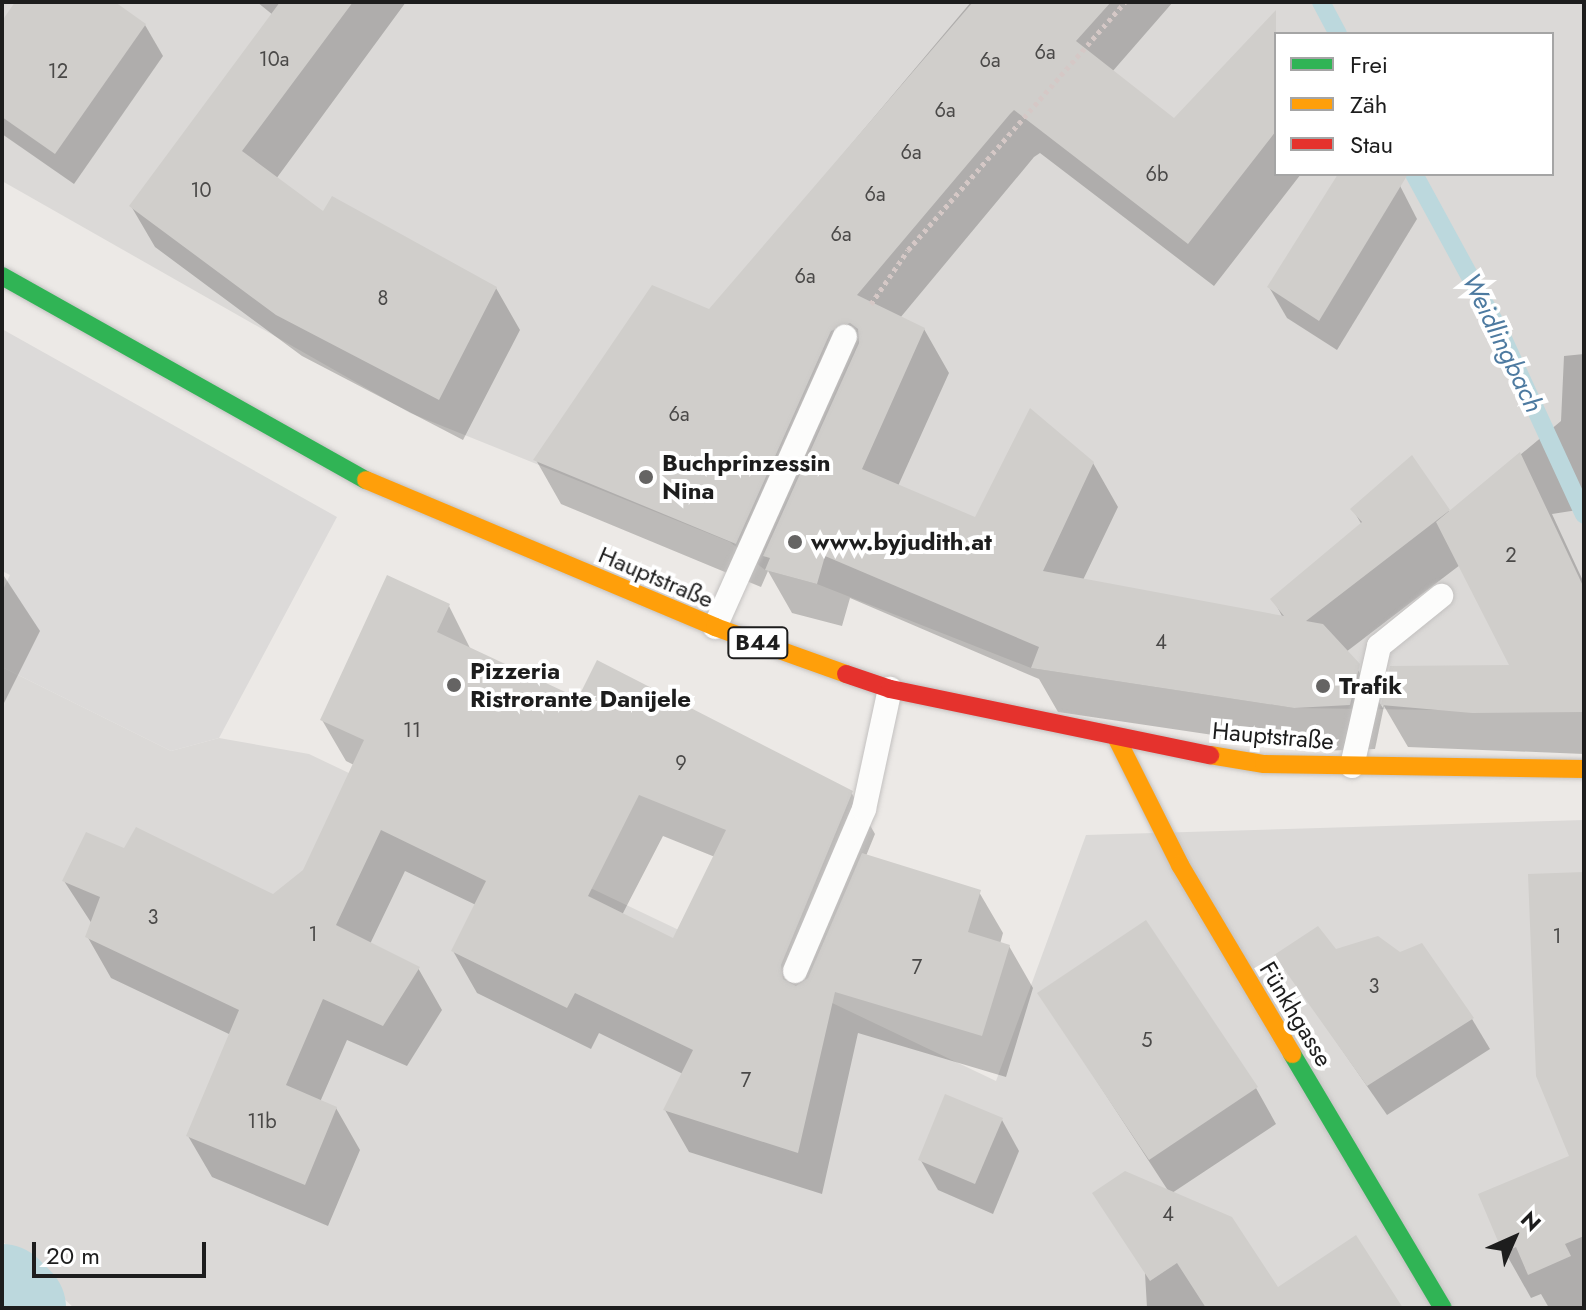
<!DOCTYPE html>
<html>
<head>
<meta charset="utf-8">
<style>
  body { margin:0 }
  #map { position:relative; width:1586px; height:1310px; overflow:hidden; background:#ece9e6; font-family:Jost,sans-serif }
  div>[style] { position:absolute }
  .residential>* { inset:0; background:#dbd9d7 }
  .parking>* { inset:0; background:#dcdad9 }
  .shadow>* { inset:0; background:#0003 }
  .stream>* { height:18px; margin:-9px; padding:0 9px; transform-origin:9px; border-radius:9px; background:#bcd8dd }
  .river>* { height:104px; margin:-52px; padding:0 52px; transform-origin:52px; border-radius:52px; background:#bcd8dd }
  .building>* { inset:0; background:#d0cecb }
  .path>* { height:5px; margin-top:-2.5px; transform-origin:0; background:repeating-linear-gradient(90deg,#d5c8c6 0 4px,transparent 0 8px) }
  .roads { filter:drop-shadow(0 0 2px #c3c1c0) drop-shadow(0 0 2px #c3c1c0) }
  .lane>* { height:24px; margin:-12px; padding:0 12px; transform-origin:12px; border-radius:12px; background:#fcfcfb }
  .fast>* { height:18px; margin:-9px; padding:0 9px; transform-origin:9px; border-radius:9px; background:#30b455 }
  .slow>* { height:18px; margin:-9px; padding:0 9px; transform-origin:9px; border-radius:9px; background:#ff9f0a }
  .jam>* { height:18px; margin:-9px; padding:0 9px; transform-origin:9px; border-radius:9px; background:#e5322d }
  .dots>* { width:22px; height:22px; translate:-50% -50%; box-sizing:border-box; border:4px solid #fff; border-radius:50% }
  span { translate:-50% -50%; white-space:nowrap; text-align:center; line-height:1.15; -webkit-text-stroke:8px #fff; paint-order:stroke }
  .number-label { font-size:20px; color:#4a4948 }
  .number-label span { -webkit-text-stroke-width:0 }
  .shield-label span { padding:2px 6px; background:#fff; border:2px solid; border-radius:6px; -webkit-text-stroke-width:0 }
  .shield-label { font-size:22px; color:#1d1d1d; font-weight:700 }
  .poi-label { font-size:24px; color:#1d1d1d; font-weight:700 }
  .left { translate:0 -50%; text-align:left }
  .street-label { font-size:24px; color:#1d1d1d }
  .water-label { font-size:26px; color:#4d7aa0; font-style:italic }
  .frame { position:absolute; inset:0; border:4px solid #1d1d1d; pointer-events:none }
  .legend { position:absolute; left:1274px; top:32px; width:280px; height:144px; box-sizing:border-box; background:#fff; border:2px solid #a5a5a5; margin:0; padding:10px 14px; list-style:none; font-size:24px; color:#1d1d1d }
  .legend li { display:flex; align-items:center; gap:16px; height:40px }
  .legend b { width:40px; border:2px solid #a5a5a5 }
  .north { position:absolute; left:1474px; top:1198px; width:80px; height:80px; -webkit-text-stroke:6px #fff; paint-order:stroke; rotate:45deg; font-size:22px; font-weight:700; line-height:32px; text-align:center; color:#1d1d1d }
  .north::after { content:''; display:block; margin:auto; width:28px; height:36px; background:#1d1d1d; clip-path:polygon(50% 0,100% 100%,50% 72%,0 100%) }
  .scale { position:absolute; left:32px; top:1242px; width:174px; height:36px; box-sizing:border-box; border:4px solid #1d1d1d; border-top:0; padding-left:10px; font-size:24px; line-height:28px; white-space:nowrap; color:#1d1d1d; -webkit-text-stroke:6px #fff; paint-order:stroke }
</style>
</head>
<body>
<div id="map">
  <div class="residential">
    <div style="clip-path:polygon(evenodd,2px 2px,1584px 2px,1584px 712px,1294px 708px,1031px 668px,817px 584px,765px 570px,730px 542px,410px 413px,2px 181px,2px 2px,1276px 34px,1552px 34px,1552px 174px,1276px 174px,1276px 34px)"></div>
    <div style="clip-path:polygon(2px 667px,171px 751px,219px 738px,309px 754px,996px 1081px,1086px 835px,1584px 820px,1584px 1308px,74px 1308px,2px 1241px)"></div>
  </div>
  <div class="parking">
    <div style="clip-path:polygon(2px 329px,337px 517px,219px 738px,171px 751px,2px 667px,2px 592px,10px 575px,2px 571px)"></div>
  </div>
  <div class="shadow">
    <div style="clip-path:polygon(18px 2px,111px 2px,145px 25px,163px 56px,74px 184px,2px 134px,2px 24px)"></div>
    <div style="clip-path:polygon(257px 2px,406px 2px,276px 179px,324px 214px,496px 288px,520px 330px,463px 440px,302px 356px,155px 247px,131px 206px,273px 15px)"></div>
    <div style="clip-path:polygon(evenodd,971px 2px,1173px 2px,1112px 72px,1175px 120px,1276px 51px,1276px 174px,1301px 174px,1214px 286px,1040px 153px,1034px 157px,900px 318px,924px 329px,949px 373px,898px 486px,976px 519px,1093px 463px,1118px 507px,1083px 580px,1283px 618px,1273px 599px,1362px 525px,1353px 510px,1411px 458px,1450px 513px,1561px 421px,1564px 356px,1584px 354px,1584px 509px,1552px 514px,1584px 583px,1584px 754px,1408px 747px,1384px 706px,1375px 749px,1320px 751px,1058px 712px,1039px 679px,850px 598px,842px 626px,792px 613px,768px 571px,761px 587px,561px 504px,536px 460px,710px 312px,971px 2px,1460px 565px,1512px 667px,1391px 668px,1383px 708px,1346px 652px,1460px 565px)"></div>
    <div style="clip-path:polygon(1340px 174px,1394px 174px,1417px 219px,1337px 350px,1287px 318px,1269px 287px)"></div>
    <div style="clip-path:polygon(2px 573px,40px 631px,2px 707px)"></div>
    <div style="clip-path:polygon(evenodd,449px 606px,471px 650px,579px 701px,851px 792px,875px 834px,866px 856px,979px 892px,1003px 933px,1000px 944px,1009px 946px,1033px 988px,1006px 1077px,858px 1033px,822px 1194px,689px 1152px,665px 1110px,683px 1074px,599px 1033px,591px 1049px,477px 993px,453px 951px,476px 905px,405px 871px,370px 944px,418px 968px,442px 1010px,407px 1066px,347px 1040px,320px 1102px,336px 1108px,360px 1150px,328px 1226px,212px 1177px,188px 1136px,231px 1035px,111px 978px,87px 936px,92px 924px,64px 881px,125px 850px,273px 897px,305px 871px,354px 765px,346px 761px,322px 720px,449px 606px,663px 836px,715px 857px,673px 940px,622px 915px,663px 836px)"></div>
    <div style="clip-path:polygon(1584px 874px,1584px 1308px,1549px 1308px,1541px 1294px,1531px 1298px,1505px 1252px,1572px 1157px)"></div>
    <div style="clip-path:polygon(1335px 952px,1472px 1019px,1490px 1049px,1387px 1115px,1277px 956px)"></div>
    <div style="clip-path:polygon(1040px 994px,1256px 1088px,1276px 1124px,1172px 1193px,1278px 1289px,1400px 1308px,1147px 1308px,1145px 1273px,1169px 1192px)"></div>
    <div style="clip-path:polygon(1002px 1120px,1019px 1151px,993px 1214px,938px 1190px,920px 1159px)"></div>
  </div>
  <div class="stream">
    <div style="left:1321px;top:2px;width:36px;rotate:62deg"></div>
    <div style="left:1414px;top:174px;width:180px;rotate:61.4deg"></div>
    <div style="left:1500px;top:332px;width:201px;rotate:65.3deg"></div>
  </div>
  <div class="river">
    <div style="left:2px;top:1296px;width:17px;rotate:45deg"></div>
  </div>
  <div class="building">
    <div style="clip-path:polygon(15px 2px,115px 2px,146px 24px,55px 154px,2px 117px,2px 21px)"></div>
    <div style="clip-path:polygon(280px 2px,353px 2px,242px 151px,323px 211px,332px 196px,497px 287px,439px 400px,276px 315px,129px 206px)"></div>
    <div style="clip-path:polygon(973px 2px,1111px 2px,1076px 41px,1174px 118px,1276px 10px,1276px 131px,1188px 244px,1014px 110px,1010px 114px,857px 295px,925px 328px,862px 469px,975px 517px,1030px 408px,1094px 462px,1043px 571px,1284px 616px,1270px 599px,1362px 522px,1350px 509px,1412px 455px,1450px 510px,1306px 621px,1323px 624px,1360px 664px,1350px 705px,1294px 708px,1031px 668px,1039px 647px,825px 556px,817px 584px,765px 570px,770px 558px,763px 556px,859px 343px,858px 329px,850px 323px,831px 331px,736px 544px,533px 460px,652px 285px,709px 309px)"></div>
    <div style="clip-path:polygon(1338px 174px,1408px 174px,1319px 321px,1267px 287px)"></div>
    <div style="clip-path:polygon(1520px 452px,1584px 588px,1584px 712px,1472px 713px,1381px 705px,1390px 666px,1509px 665px,1436px 522px)"></div>
    <div style="clip-path:polygon(evenodd,387px 575px,450px 604px,437px 632px,578px 698px,597px 660px,853px 791px,781px 965px,783px 979px,796px 986px,808px 978px,862px 853px,981px 890px,968px 932px,1010px 945px,982px 1036px,835px 992px,798px 1153px,663px 1110px,693px 1050px,575px 993px,567px 1008px,451px 951px,486px 881px,381px 830px,336px 925px,420px 967px,383px 1026px,323px 999px,286px 1085px,337px 1107px,305px 1185px,186px 1136px,239px 1010px,85px 937px,100px 897px,62px 881px,86px 832px,124px 848px,136px 827px,273px 894px,303px 870px,364px 740px,320px 720px,387px 575px,639px 795px,726px 830px,673px 938px,588px 896px,639px 795px)"></div>
    <div style="clip-path:polygon(1584px 872px,1584px 1236px,1565px 1244px,1571px 1256px,1528px 1275px,1516px 1247px,1503px 1253px,1478px 1194px,1569px 1156px,1536px 1076px,1528px 874px)"></div>
    <div style="clip-path:polygon(1146px 920px,1258px 1087px,1149px 1160px,1037px 993px)"></div>
    <div style="clip-path:polygon(1318px 926px,1336px 949px,1378px 936px,1400px 952px,1422px 943px,1474px 1018px,1367px 1086px,1274px 955px)"></div>
    <div style="clip-path:polygon(945px 1094px,1003px 1118px,975px 1184px,918px 1160px)"></div>
    <div style="clip-path:polygon(1125px 1171px,1232px 1217px,1278px 1287px,1356px 1235px,1403px 1308px,1206px 1308px,1177px 1263px,1150px 1281px,1092px 1193px)"></div>
  </div>
  <div class="path">
    <div style="left:871px;top:304px;width:65px;rotate:-55.6deg"></div>
    <div style="left:908px;top:250px;width:330px;rotate:-48.8deg"></div>
  </div>
  <div class="roads">
    <div class="lane">
      <div style="left:715px;top:627px;width:318px;rotate:-65.9deg"></div>
      <div style="left:1352px;top:766px;width:123px;rotate:-77.3deg"></div>
      <div style="left:1379px;top:646px;width:80px;rotate:-38.9deg"></div>
      <div style="left:795px;top:971px;width:176px;rotate:-66.9deg"></div>
      <div style="left:864px;top:809px;width:123px;rotate:-77.8deg"></div>
    </div>
    <div class="fast">
      <div style="left:2px;top:276px;width:417px;rotate:29.3deg"></div>
      <div style="left:1292px;top:1054px;width:295px;rotate:59.3deg"></div>
    </div>
    <div class="slow">
      <div style="left:366px;top:480px;width:379px;rotate:22.8deg"></div>
      <div style="left:715px;top:627px;width:139px;rotate:19.7deg"></div>
      <div style="left:1117px;top:739px;width:141px;rotate:63.4deg"></div>
      <div style="left:1180px;top:865px;width:220px;rotate:59.3deg"></div>
      <div style="left:1210px;top:755px;width:55px;rotate:9.5deg"></div>
      <div style="left:1264px;top:764px;width:320px;rotate:0.9deg"></div>
    </div>
    <div class="jam">
      <div style="left:846px;top:674px;width:46px;rotate:18.8deg"></div>
      <div style="left:890px;top:689px;width:327px;rotate:11.7deg"></div>
    </div>
  </div>
  <div class="dots">
    <div style="left:646px;top:477px;background:#656463"></div>
    <div style="left:795px;top:542px;background:#656463"></div>
    <div style="left:454px;top:685px;background:#656463"></div>
    <div style="left:1323px;top:686px;background:#656463"></div>
  </div>
  <div class="number-label">
    <span style="left:1045px;top:52px">6a</span>
    <span style="left:274px;top:59px">10a</span>
    <span style="left:990px;top:60px">6a</span>
    <span style="left:58px;top:71px">12</span>
    <span style="left:945px;top:110px">6a</span>
    <span style="left:911px;top:152px">6a</span>
    <span style="left:1157px;top:174px">6b</span>
    <span style="left:201px;top:190px">10</span>
    <span style="left:875px;top:194px">6a</span>
    <span style="left:841px;top:234px">6a</span>
    <span style="left:805px;top:276px">6a</span>
    <span style="left:383px;top:298px">8</span>
    <span style="left:679px;top:414px">6a</span>
    <span style="left:1511px;top:555px">2</span>
    <span style="left:1161px;top:642px">4</span>
    <span style="left:412px;top:730px">11</span>
    <span style="left:681px;top:763px">9</span>
    <span style="left:153px;top:917px">3</span>
    <span style="left:313px;top:934px">1</span>
    <span style="left:1557px;top:936px">1</span>
    <span style="left:917px;top:967px">7</span>
    <span style="left:1374px;top:986px">3</span>
    <span style="left:1147px;top:1040px">5</span>
    <span style="left:746px;top:1080px">7</span>
    <span style="left:262px;top:1121px">11b</span>
    <span style="left:1168px;top:1214px">4</span>
  </div>
  <div class="shield-label">
    <span style="left:758px;top:643px">B44</span>
  </div>
  <div class="poi-label">
    <span class="left" style="left:662px;top:477px">Buchprinzessin<br>Nina</span>
    <span class="left" style="left:811px;top:542px">www.byjudith.at</span>
    <span class="left" style="left:470px;top:685px">Pizzeria<br>Ristrorante Danijele</span>
    <span class="left" style="left:1339px;top:686px">Trafik</span>
  </div>
  <div class="street-label">
    <span style="left:656px;top:577px;rotate:23deg">Hauptstraße</span>
    <span style="left:1273px;top:736px;rotate:5deg">Hauptstraße</span>
    <span style="left:1296px;top:1014px;rotate:59deg">Fünkhgasse</span>
  </div>
  <div class="water-label">
    <span style="left:1502px;top:343px;rotate:64deg">Weidlingbach</span>
  </div>
  <div class="frame"></div>
  <ul class="legend">
  <li><b style="height:10px;background:#30b455"></b>Frei</li>
  <li><b style="height:10px;background:#ff9f0a"></b>Zäh</li>
  <li><b style="height:10px;background:#e5322d"></b>Stau</li>
  </ul>
  <div class="north">N</div>
  <div class="scale">20 m</div>
</div>
</body>
</html>
